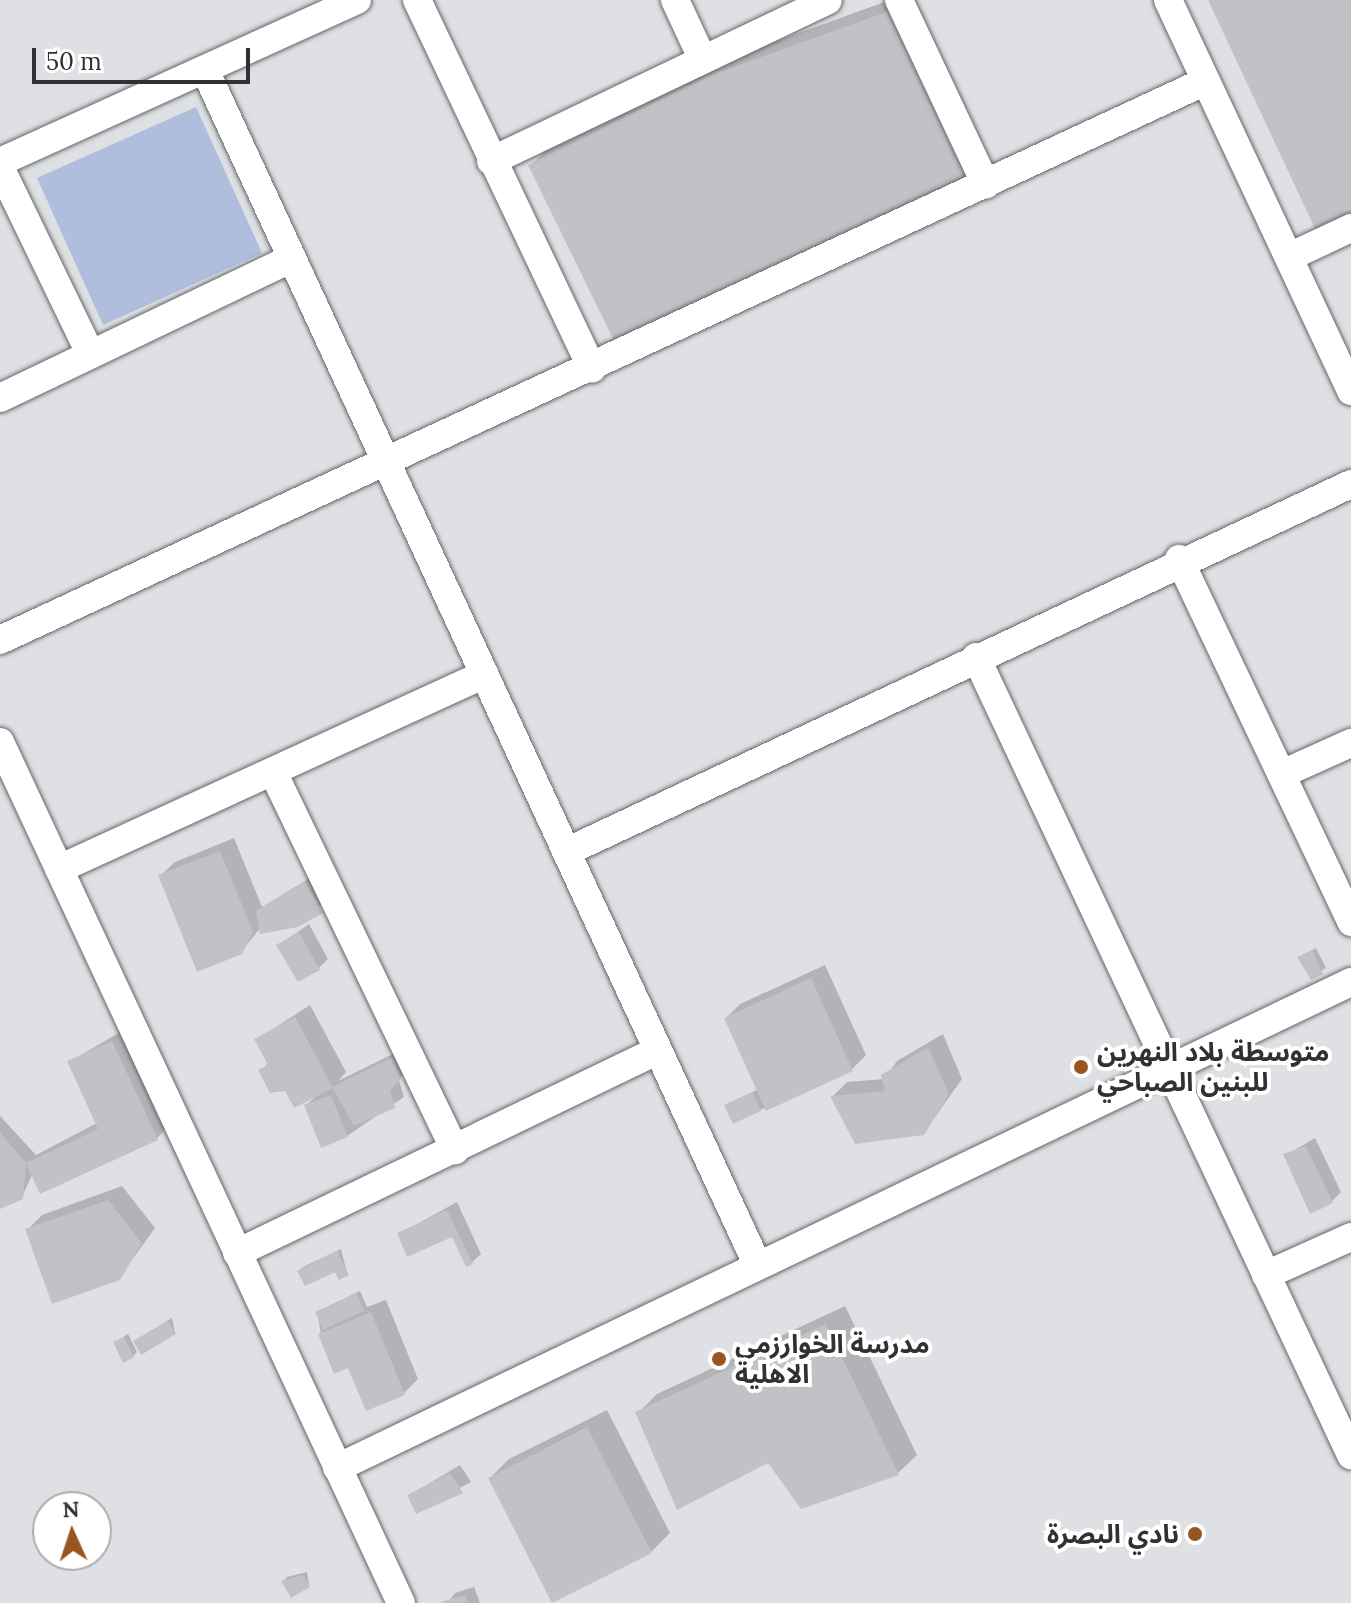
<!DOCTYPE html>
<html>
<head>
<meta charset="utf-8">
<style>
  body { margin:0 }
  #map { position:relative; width:1351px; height:1603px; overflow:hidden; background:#dee0e4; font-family:Lora,"Noto Sans Arabic",serif }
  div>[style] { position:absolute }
  .green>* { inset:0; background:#afbedd }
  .shadow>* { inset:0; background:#0003 }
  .building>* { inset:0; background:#c0c2c6 }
  .roads { filter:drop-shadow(0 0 2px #646669) drop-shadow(0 0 2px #646669) }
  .minor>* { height:28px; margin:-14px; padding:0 14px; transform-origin:14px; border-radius:14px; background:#fff }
  .dots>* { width:22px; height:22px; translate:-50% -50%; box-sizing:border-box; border:4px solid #fff; border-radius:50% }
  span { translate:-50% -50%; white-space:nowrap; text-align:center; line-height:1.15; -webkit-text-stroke:8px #fff; paint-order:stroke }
  .poi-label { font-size:26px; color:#303132; font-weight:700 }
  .left { translate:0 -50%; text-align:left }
  .right { translate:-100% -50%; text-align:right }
  .north { position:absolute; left:32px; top:1491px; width:80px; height:80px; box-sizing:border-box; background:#fff; border:2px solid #acadad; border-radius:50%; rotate:357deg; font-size:22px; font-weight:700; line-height:32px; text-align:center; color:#303132 }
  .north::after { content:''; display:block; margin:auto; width:28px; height:36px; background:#975621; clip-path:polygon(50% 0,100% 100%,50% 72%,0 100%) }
  .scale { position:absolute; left:32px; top:48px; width:218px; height:36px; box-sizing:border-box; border:4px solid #303132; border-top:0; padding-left:10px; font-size:24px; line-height:28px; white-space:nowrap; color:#303132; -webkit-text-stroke:6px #fff; paint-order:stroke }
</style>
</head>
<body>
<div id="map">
  <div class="green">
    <div style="clip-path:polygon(196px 107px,262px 253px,103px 325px,37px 178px)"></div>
  </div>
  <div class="shadow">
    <div style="clip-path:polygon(890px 0,915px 0,991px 162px,972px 181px,531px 165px,550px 146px,732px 57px)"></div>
    <div style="clip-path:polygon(234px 838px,262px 907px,315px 875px,331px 902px,261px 927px,241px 952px,160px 876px,175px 862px)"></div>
    <div style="clip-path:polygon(309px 924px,328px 959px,319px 968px,279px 945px)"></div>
    <div style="clip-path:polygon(1316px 948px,1326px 968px,1311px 977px,1300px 957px)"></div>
    <div style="clip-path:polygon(825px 965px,866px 1055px,852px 1069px,760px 1110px,727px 1106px,758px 1089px,726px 1018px,740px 1004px)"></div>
    <div style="clip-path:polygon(310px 1005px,346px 1072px,338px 1081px,401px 1050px,409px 1068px,399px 1080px,404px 1097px,347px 1136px,306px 1105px,316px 1096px,286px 1089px,261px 1071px,269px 1062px,256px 1040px)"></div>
    <div style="clip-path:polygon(127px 1028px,171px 1124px,157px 1138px,41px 1192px,33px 1173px,22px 1197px,0 1203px,0 1116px,36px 1155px,97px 1123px,69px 1062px)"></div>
    <div style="clip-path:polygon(943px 1034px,962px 1079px,923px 1134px,833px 1096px,847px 1082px,884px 1079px,897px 1061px)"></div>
    <div style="clip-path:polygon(1315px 1138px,1341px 1192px,1332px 1201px,1286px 1155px)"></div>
    <div style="clip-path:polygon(122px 1186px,155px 1228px,119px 1278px,28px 1229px,42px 1215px)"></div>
    <div style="clip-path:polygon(457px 1202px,481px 1254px,471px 1263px,453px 1234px,399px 1234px)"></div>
    <div style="clip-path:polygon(341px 1249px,347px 1273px,299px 1271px,303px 1267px)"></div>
    <div style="clip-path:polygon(360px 1291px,367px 1307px,386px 1300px,418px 1379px,403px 1394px,349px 1366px,321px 1334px,317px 1312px)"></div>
    <div style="clip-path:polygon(845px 1306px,917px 1455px,898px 1473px,768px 1461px,638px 1413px,657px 1394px)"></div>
    <div style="clip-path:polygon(172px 1318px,175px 1333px,139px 1338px)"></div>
    <div style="clip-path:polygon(128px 1334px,137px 1352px,133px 1356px,115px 1342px)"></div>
    <div style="clip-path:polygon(607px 1410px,670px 1533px,651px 1552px,490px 1478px,509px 1459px)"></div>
    <div style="clip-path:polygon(460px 1465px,471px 1482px,417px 1511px,410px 1495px)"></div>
    <div style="clip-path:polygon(307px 1572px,309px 1585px,283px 1581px,287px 1577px)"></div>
    <div style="clip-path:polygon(474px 1587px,480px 1603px,447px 1603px,455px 1593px)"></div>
  </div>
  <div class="building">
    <div style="clip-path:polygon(1208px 0,1351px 0,1351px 221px,1319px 237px)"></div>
    <div style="clip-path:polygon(892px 10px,973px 183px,616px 345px,528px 165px,711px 75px)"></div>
    <div style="clip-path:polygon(220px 851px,253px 932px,242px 954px,197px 972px,158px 875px)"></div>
    <div style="clip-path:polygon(305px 882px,323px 913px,298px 927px,260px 934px,256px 911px)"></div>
    <div style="clip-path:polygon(299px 932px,320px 970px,298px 982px,276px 945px)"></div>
    <div style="clip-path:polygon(1312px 950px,1323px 974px,1311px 980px,1297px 957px)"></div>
    <div style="clip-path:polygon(811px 978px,853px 1071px,766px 1111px,724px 1018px)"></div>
    <div style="clip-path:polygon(295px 1017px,333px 1088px,294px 1108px,285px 1091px,270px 1093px,258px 1070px,268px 1065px,254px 1039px)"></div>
    <div style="clip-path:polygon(112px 1041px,158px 1140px,40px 1194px,26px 1163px,98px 1129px,67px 1061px)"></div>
    <div style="clip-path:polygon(928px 1047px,949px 1094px,924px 1135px,855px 1144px,830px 1096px,885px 1091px,881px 1075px)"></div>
    <div style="clip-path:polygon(391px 1058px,401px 1078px,390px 1091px,395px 1108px,354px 1126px,332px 1087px)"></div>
    <div style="clip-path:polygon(752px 1092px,761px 1111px,733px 1124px,724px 1105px)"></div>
    <div style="clip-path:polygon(331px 1095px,348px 1137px,321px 1148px,304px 1105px)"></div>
    <div style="clip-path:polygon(0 1132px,26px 1163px,23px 1199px,0 1209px)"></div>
    <div style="clip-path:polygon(1306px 1146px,1333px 1203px,1310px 1214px,1283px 1154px)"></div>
    <div style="clip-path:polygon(108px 1200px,142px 1243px,120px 1280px,52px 1304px,25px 1229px)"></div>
    <div style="clip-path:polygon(447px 1210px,473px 1264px,466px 1267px,452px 1237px,407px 1257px,397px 1233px)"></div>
    <div style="clip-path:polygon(337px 1251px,349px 1275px,339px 1280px,335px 1272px,305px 1286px,297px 1271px)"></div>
    <div style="clip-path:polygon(356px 1293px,364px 1311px,323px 1330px,315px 1312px)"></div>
    <div style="clip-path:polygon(371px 1312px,405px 1395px,366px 1411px,348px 1368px,334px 1374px,318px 1334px)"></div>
    <div style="clip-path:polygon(168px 1321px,176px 1334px,141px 1355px,133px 1341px)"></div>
    <div style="clip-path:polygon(826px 1324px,899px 1475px,801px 1509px,768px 1463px,677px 1510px,635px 1412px)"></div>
    <div style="clip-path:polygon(124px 1337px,134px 1357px,123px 1363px,113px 1342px)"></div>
    <div style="clip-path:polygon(587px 1427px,652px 1553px,552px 1603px,488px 1478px)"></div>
    <div style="clip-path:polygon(450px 1473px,463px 1493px,416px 1514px,407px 1495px)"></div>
    <div style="clip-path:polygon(303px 1575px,310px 1587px,291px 1598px,281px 1581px)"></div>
    <div style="clip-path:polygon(465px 1595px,468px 1603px,441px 1603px,441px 1602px)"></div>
  </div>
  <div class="roads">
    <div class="minor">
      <div style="left:417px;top:0;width:408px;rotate:64.6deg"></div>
      <div style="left:675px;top:0;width:62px;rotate:65.1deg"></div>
      <div style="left:899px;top:0;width:204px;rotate:64.8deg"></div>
      <div style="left:1168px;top:0;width:432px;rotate:64.9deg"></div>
      <div style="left:205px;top:70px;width:1315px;rotate:65.19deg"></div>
      <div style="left:491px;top:161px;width:373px;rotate:-25.5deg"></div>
      <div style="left:0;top:162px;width:392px;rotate:-24.4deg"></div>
      <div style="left:0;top:167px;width:207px;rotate:64.2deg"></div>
      <div style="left:1289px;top:257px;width:68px;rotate:-25.1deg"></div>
      <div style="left:0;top:398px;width:324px;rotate:-25.6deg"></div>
      <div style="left:1179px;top:559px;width:402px;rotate:64.6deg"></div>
      <div style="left:0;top:640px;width:1329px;rotate:-24.87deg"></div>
      <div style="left:976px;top:657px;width:882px;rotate:64.83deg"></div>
      <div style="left:0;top:742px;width:950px;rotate:65.03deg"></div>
      <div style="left:273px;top:772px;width:420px;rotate:64.3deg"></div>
      <div style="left:1282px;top:774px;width:76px;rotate:-24.2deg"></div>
      <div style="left:566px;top:852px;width:867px;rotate:-25.12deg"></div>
      <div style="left:59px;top:869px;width:468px;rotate:-24.6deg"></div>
      <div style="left:237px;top:1253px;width:467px;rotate:-25.7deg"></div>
      <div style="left:1266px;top:1275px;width:93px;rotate:-24.1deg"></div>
      <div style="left:337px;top:1468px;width:1124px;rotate:-25.61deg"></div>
    </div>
  </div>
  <div class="dots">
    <div style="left:1081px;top:1067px;background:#975621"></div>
    <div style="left:719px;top:1359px;background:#975621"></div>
    <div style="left:1195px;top:1534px;background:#975621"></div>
  </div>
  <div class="poi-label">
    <span class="left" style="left:1097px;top:1067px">متوسطة بلاد النهرين<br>للبنين الصباحي</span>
    <span class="left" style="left:735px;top:1359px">مدرسة الخوارزمي<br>الاهلية</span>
    <span class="right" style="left:1179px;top:1534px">نادي البصرة</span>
  </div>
  <div class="north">N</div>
  <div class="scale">50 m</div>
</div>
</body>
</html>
